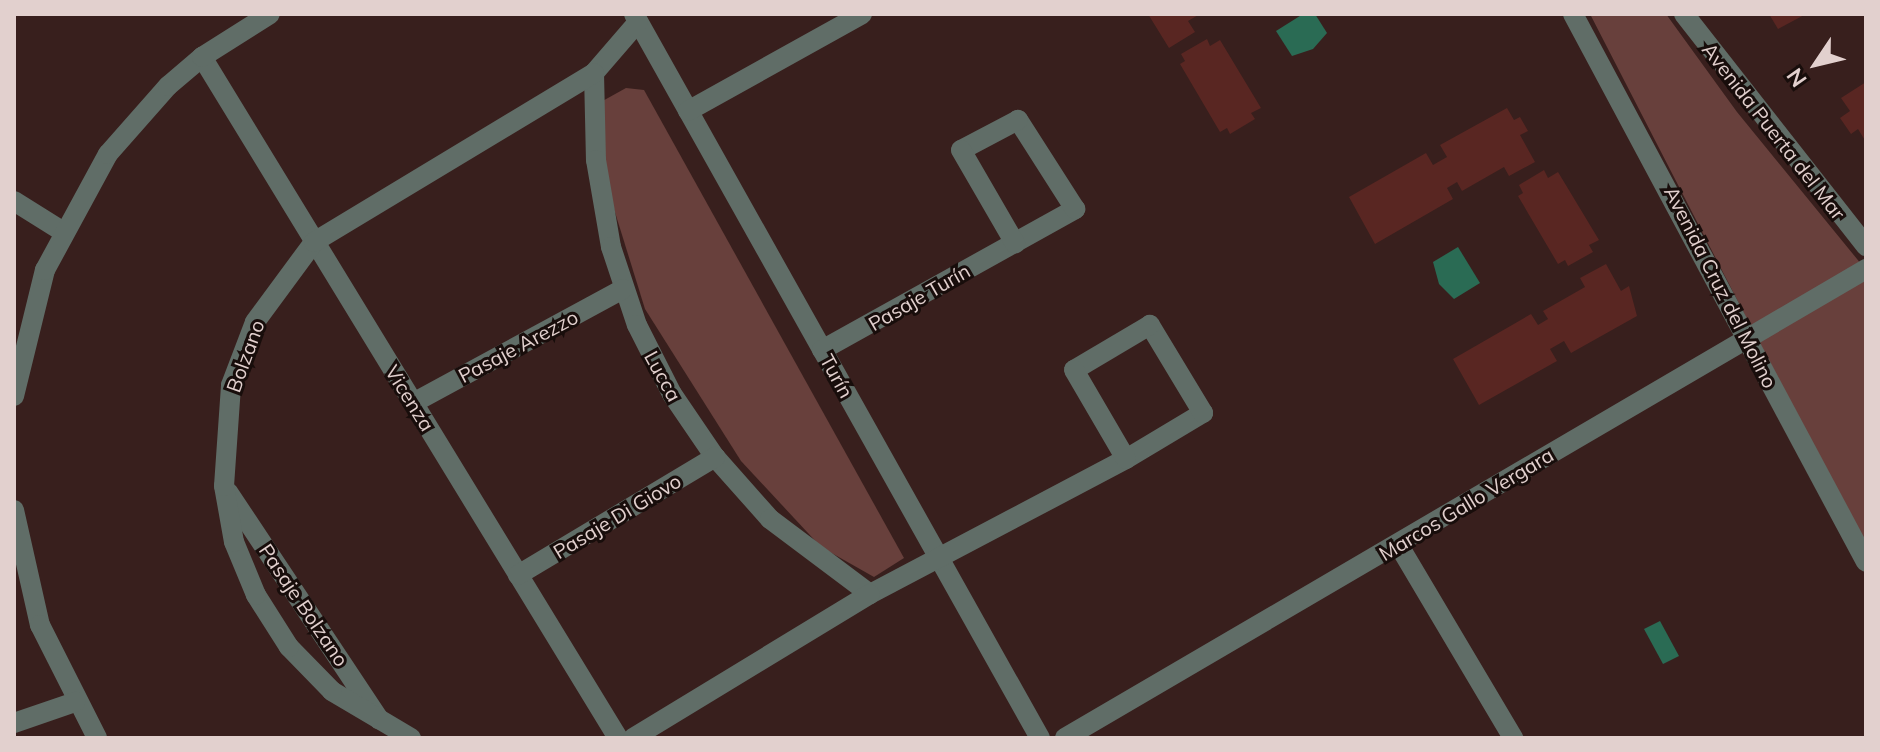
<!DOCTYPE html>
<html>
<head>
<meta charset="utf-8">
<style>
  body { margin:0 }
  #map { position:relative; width:1880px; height:752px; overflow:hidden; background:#381f1d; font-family:Mulish,sans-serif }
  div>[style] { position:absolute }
  .green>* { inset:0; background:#68403c }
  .water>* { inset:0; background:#2a6b54 }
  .building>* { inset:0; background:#592622 }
  .minor>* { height:20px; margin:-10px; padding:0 10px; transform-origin:10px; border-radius:10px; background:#606d67 }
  span { translate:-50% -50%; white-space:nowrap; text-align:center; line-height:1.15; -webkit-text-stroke:6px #180d0b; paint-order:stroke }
  .street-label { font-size:20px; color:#e2d0ce }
  .frame { position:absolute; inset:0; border:16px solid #e2d0ce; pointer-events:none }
  .north { position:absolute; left:1776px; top:24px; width:80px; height:80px; -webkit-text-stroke:6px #180d0b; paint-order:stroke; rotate:235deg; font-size:22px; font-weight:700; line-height:32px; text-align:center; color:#e2d0ce }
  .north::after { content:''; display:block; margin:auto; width:28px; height:36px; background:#e2d0ce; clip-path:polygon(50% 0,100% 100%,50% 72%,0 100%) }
</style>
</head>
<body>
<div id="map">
  <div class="green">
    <div style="clip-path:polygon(1590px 14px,1666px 14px,1737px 112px,1866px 270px,1866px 550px)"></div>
    <div style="clip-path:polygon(626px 88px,644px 90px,904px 558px,874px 577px,821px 547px,741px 461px,645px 309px,605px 180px,599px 103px)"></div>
  </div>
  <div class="water">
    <div style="clip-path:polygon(1303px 14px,1315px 14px,1327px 33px,1313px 49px,1292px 56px,1276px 31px)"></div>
    <div style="clip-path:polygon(1458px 247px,1480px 283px,1454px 299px,1439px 284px,1433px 262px)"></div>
    <div style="clip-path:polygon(1660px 621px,1679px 656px,1663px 664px,1644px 629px)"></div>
  </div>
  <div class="building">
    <div style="clip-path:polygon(1148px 14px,1200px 14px,1188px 21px,1195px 32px,1169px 48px)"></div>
    <div style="clip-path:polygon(1769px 14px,1806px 14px,1778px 29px)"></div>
    <div style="clip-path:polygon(1207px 39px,1210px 46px,1220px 40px,1261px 108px,1251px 113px,1255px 119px,1230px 134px,1227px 128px,1220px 132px,1180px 64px,1185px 61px,1181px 54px)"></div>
    <div style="clip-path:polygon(1866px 82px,1866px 142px,1858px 129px,1851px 134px,1840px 118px,1850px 111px,1841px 98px)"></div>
    <div style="clip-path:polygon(1507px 108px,1514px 120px,1520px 117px,1528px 131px,1520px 135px,1535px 162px,1509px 176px,1504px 167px,1462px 191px,1457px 182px,1447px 188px,1453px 199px,1375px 244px,1349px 197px,1426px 153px,1433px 165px,1447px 157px,1440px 145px)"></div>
    <div style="clip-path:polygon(1544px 170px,1548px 178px,1558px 172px,1599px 240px,1589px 245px,1593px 252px,1568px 266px,1565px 260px,1558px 264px,1518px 196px,1523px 193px,1519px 185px)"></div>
    <div style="clip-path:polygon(1606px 264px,1621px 291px,1629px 286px,1637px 316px,1571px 353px,1564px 341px,1550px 349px,1557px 361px,1479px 405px,1453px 359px,1531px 314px,1538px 325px,1548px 319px,1543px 311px,1585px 287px,1580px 278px)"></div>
  </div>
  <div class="minor">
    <div style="left:634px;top:14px;width:830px;rotate:60.72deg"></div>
    <div style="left:1573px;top:14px;width:621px;rotate:61.87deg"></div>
    <div style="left:1684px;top:14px;width:295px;rotate:51.9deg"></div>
    <div style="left:638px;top:22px;width:67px;rotate:130.8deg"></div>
    <div style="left:594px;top:73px;width:87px;rotate:88.7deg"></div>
    <div style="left:596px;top:160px;width:88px;rotate:80.2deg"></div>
    <div style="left:611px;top:247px;width:82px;rotate:71.6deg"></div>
    <div style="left:637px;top:325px;width:77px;rotate:63.1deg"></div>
    <div style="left:672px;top:394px;width:76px;rotate:55.7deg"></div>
    <div style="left:715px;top:457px;width:83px;rotate:48.4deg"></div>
    <div style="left:770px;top:519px;width:125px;rotate:36.9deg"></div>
    <div style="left:870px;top:594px;width:289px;rotate:-27.8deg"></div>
    <div style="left:1126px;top:459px;width:90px;rotate:-30.9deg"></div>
    <div style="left:1203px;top:413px;width:103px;rotate:-121.1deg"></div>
    <div style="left:1150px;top:325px;width:88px;rotate:149.4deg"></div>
    <div style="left:1074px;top:370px;width:103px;rotate:59.7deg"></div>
    <div style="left:202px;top:57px;width:798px;rotate:58.58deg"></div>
    <div style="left:688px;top:111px;width:199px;rotate:-29.1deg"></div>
    <div style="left:14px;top:201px;width:57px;rotate:32deg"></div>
    <div style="left:822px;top:350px;width:290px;rotate:-29.1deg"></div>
    <div style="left:1075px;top:209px;width:106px;rotate:-122.6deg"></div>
    <div style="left:1018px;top:120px;width:64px;rotate:152.2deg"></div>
    <div style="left:961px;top:150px;width:108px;rotate:59.9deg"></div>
    <div style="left:14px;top:396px;width:130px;rotate:-76.2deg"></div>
    <div style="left:45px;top:270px;width:132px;rotate:-61.5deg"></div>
    <div style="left:108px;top:154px;width:91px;rotate:-48.6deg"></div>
    <div style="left:168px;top:86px;width:45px;rotate:-40.5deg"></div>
    <div style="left:202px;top:57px;width:80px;rotate:-32.3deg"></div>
    <div style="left:413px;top:403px;width:239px;rotate:-28.5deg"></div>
    <div style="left:228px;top:492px;width:273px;rotate:56.4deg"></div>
    <div style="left:14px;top:510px;width:118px;rotate:77.3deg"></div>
    <div style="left:40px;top:625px;width:127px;rotate:63.2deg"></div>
    <div style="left:1398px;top:544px;width:226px;rotate:59.3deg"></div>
    <div style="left:518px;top:575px;width:230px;rotate:-30.9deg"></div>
    <div style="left:14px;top:723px;width:65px;rotate:-19deg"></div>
    <div style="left:411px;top:738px;width:92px;rotate:-149.3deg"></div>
    <div style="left:332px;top:691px;width:62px;rotate:-134.3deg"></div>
    <div style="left:289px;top:647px;width:62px;rotate:-122.4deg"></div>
    <div style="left:256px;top:595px;width:57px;rotate:-112.5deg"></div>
    <div style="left:234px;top:542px;width:57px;rotate:-100.1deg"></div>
    <div style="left:224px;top:486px;width:101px;rotate:-86deg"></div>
    <div style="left:231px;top:385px;width:67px;rotate:-69.1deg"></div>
    <div style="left:255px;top:322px;width:99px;rotate:-53.6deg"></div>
    <div style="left:314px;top:242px;width:327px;rotate:-31.1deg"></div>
    <div style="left:633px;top:738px;width:277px;rotate:-31.3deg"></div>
    <div style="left:1065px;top:738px;width:928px;rotate:-30.35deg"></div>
  </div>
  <div class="street-label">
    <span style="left:1774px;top:131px;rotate:52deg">Avenida Puerta del Mar</span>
    <span style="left:1721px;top:287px;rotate:63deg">Avenida Cruz del Molino</span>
    <span style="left:919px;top:297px;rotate:-30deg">Pasaje Turín</span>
    <span style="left:518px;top:346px;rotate:-28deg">Pasaje Arezzo</span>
    <span style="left:245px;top:356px;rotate:-70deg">Bolzano</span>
    <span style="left:663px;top:376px;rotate:61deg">Lucca</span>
    <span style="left:837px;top:376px;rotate:61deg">Turín</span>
    <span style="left:410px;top:398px;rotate:58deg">Vicenza</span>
    <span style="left:1466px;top:504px;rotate:-31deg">Marcos Gallo Vergara</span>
    <span style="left:617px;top:516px;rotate:-31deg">Pasaje Di Giovo</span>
    <span style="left:304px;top:605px;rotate:56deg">Pasaje Bolzano</span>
  </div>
  <div class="frame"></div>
  <div class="north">N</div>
</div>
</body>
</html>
